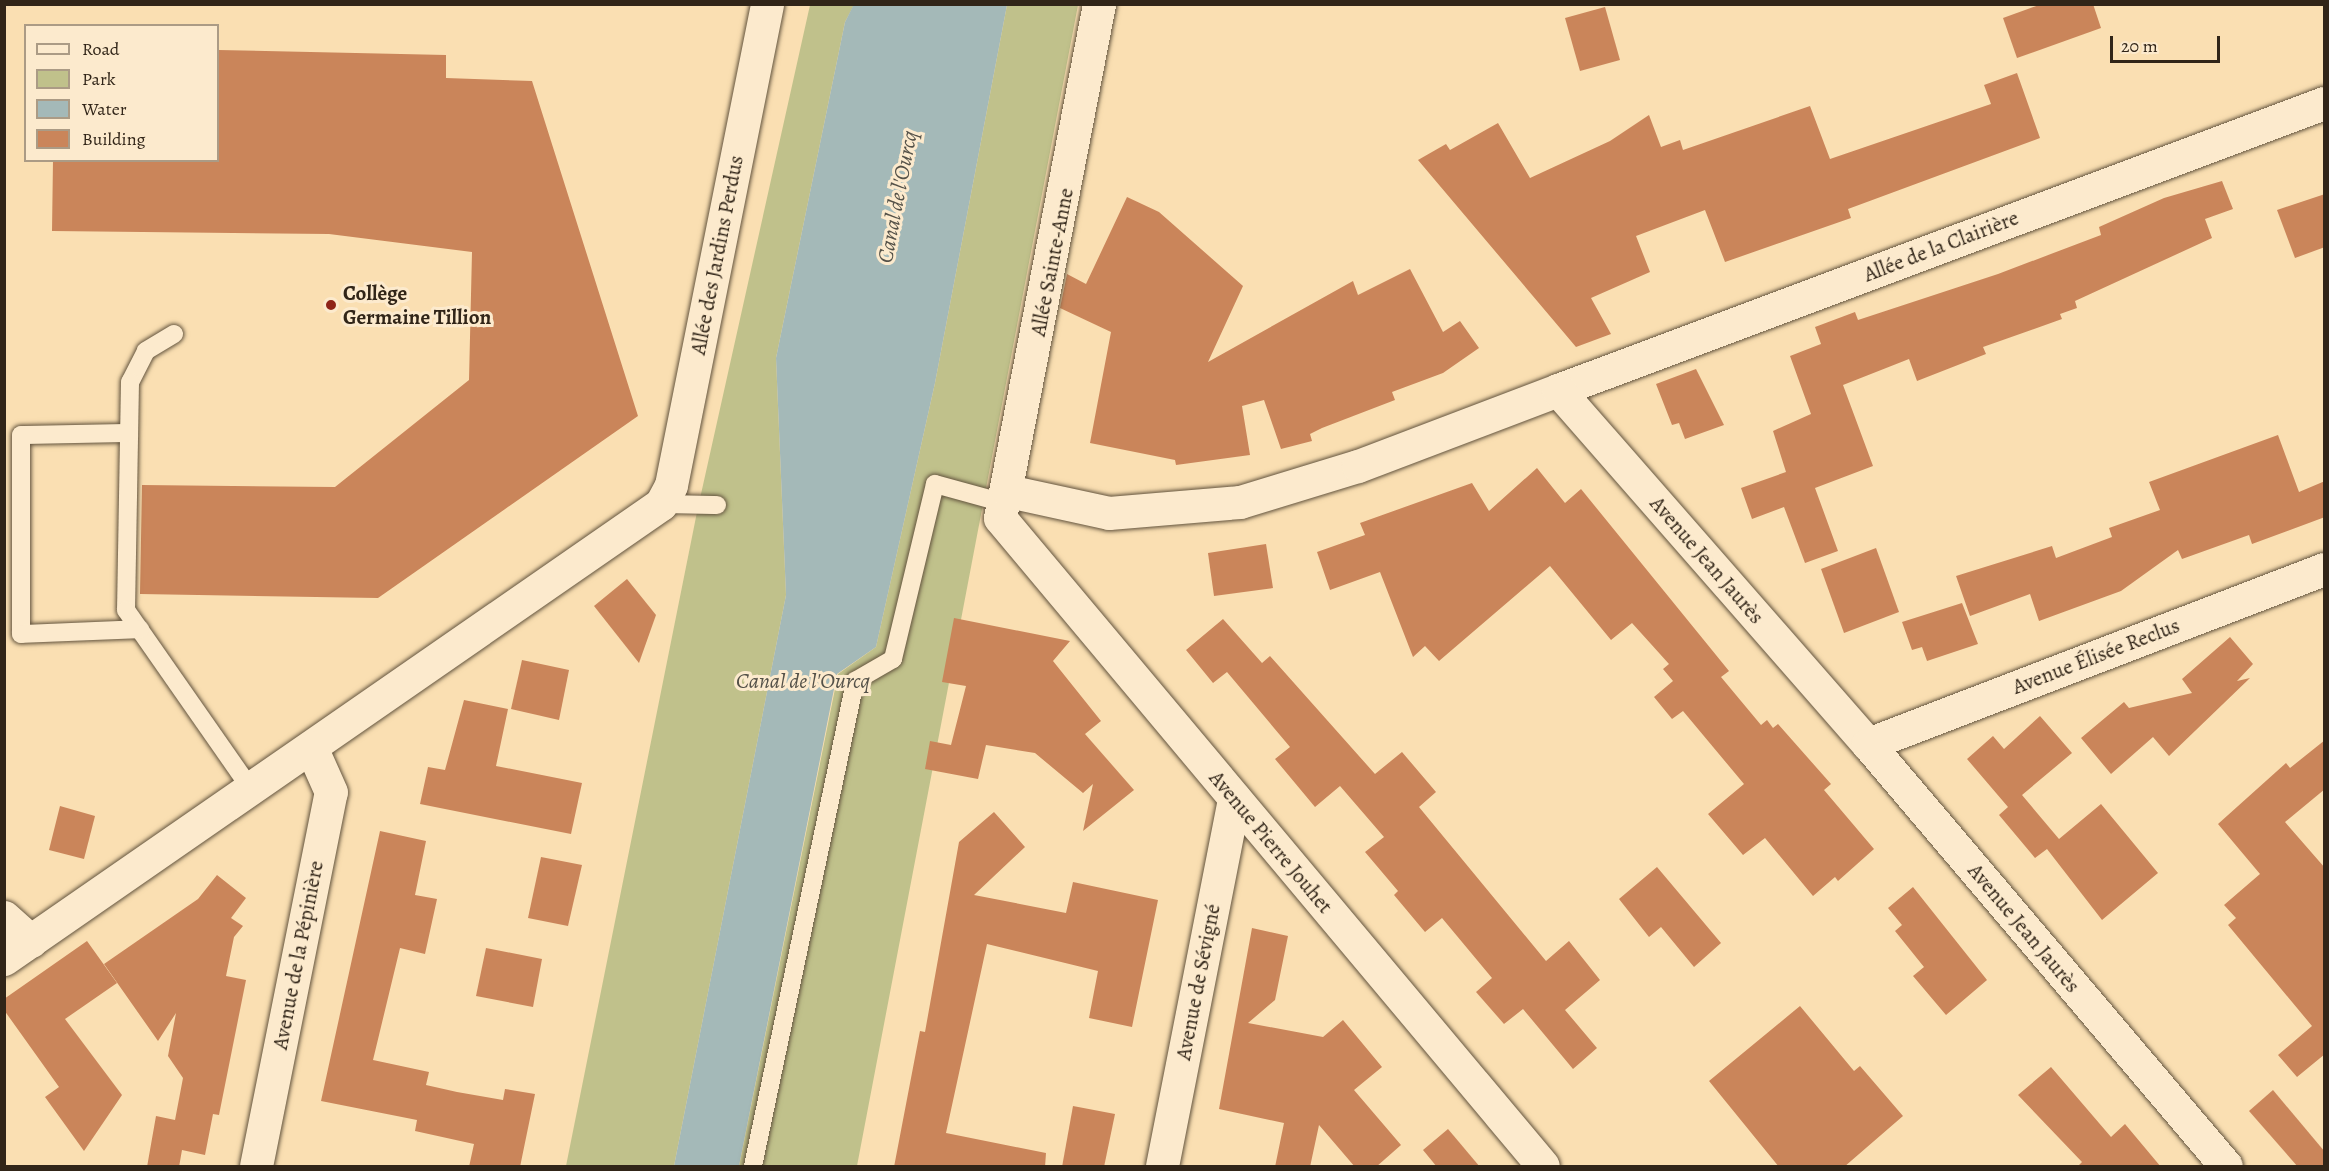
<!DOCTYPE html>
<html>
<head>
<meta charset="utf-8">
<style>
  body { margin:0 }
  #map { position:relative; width:2329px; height:1171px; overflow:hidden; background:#fadfb2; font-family:Alegreya,serif }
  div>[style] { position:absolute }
  .green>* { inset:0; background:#c0c18b }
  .water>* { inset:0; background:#a4b9b8 }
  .building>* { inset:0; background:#ca855a }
  .roads { filter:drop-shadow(0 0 2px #63543e) drop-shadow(0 0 2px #63543e) }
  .service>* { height:18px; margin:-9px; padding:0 9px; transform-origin:9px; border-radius:9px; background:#fceacd }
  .minor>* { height:33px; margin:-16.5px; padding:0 16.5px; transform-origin:16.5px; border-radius:16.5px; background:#fceacd }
  .dots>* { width:16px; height:16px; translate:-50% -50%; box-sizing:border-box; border:3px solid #fceacd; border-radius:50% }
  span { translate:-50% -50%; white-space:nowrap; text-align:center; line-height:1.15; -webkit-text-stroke:6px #fceacd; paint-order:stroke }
  .street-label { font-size:21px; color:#312518 }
  .poi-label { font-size:21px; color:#312518; font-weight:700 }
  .left { translate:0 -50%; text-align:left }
  .water-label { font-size:22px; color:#545148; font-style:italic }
  .frame { position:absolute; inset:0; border:6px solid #312518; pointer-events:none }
  .legend { position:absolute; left:24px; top:24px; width:195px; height:138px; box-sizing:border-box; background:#fceacd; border:2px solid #ab9b85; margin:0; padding:8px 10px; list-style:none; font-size:18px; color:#312518 }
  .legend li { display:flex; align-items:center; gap:12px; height:30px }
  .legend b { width:30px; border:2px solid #ab9b85 }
  .scale { position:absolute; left:2110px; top:36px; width:110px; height:27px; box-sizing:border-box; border:3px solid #312518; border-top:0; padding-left:8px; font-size:18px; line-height:21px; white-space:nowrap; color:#312518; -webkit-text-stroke:4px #fceacd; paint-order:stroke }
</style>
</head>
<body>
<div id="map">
  <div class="green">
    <div style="clip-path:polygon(810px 5px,854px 5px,845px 22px,776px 358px,786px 595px,674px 1166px,566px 1166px,697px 512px)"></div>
    <div style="clip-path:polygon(1007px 5px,1078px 5px,857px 1166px,739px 1166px,838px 674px,876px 647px,935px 383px)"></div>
  </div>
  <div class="water">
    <div style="clip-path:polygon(854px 4px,1007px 5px,935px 383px,876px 647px,837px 674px,739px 1166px,674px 1166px,786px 595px,776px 358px,845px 22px)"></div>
  </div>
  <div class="building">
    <div style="clip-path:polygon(2042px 4px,2093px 4px,2101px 28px,2017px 58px,2003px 18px)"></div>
    <div style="clip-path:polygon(1605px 7px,1620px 60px,1580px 71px,1565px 18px)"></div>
    <div style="clip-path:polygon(218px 50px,446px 55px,446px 78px,532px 81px,638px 416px,378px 598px,140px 594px,142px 485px,335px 487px,469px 380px,472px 252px,329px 234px,52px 231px,53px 160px,218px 160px)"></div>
    <div style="clip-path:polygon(2017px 73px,2040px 138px,1848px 209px,1851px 218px,1725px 262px,1705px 210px,1636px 236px,1650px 272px,1591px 298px,1611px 334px,1576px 347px,1418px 160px,1446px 144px,1450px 150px,1498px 123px,1530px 178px,1610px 141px,1649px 115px,1661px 147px,1680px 140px,1683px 150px,1810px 106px,1830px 159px,1991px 104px,1984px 85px)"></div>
    <div style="clip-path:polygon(2222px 181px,2233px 209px,2205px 219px,2212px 238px,2075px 301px,2077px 308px,2060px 314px,2062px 319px,1983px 347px,1986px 354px,1917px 381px,1909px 359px,1843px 385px,1873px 466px,1815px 488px,1838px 551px,1805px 563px,1784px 507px,1752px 519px,1741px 488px,1786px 472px,1773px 431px,1811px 414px,1790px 356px,1821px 344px,1815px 327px,1855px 312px,1858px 320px,1998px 274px,2101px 235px,2099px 227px,2164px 198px)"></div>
    <div style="clip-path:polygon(2325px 194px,2325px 247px,2295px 258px,2277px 210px)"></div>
    <div style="clip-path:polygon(1127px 197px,1159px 212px,1243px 286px,1208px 362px,1353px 281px,1358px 295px,1410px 269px,1443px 332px,1460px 321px,1479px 348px,1443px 373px,1392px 392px,1395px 400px,1322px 428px,1310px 434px,1312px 441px,1281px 449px,1264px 400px,1242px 406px,1250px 455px,1176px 465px,1175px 460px,1090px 443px,1111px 332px,1060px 308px,1067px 274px,1086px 284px)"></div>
    <div style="clip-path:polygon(1696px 369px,1724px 425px,1685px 439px,1679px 423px,1672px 425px,1656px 384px)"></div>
    <div style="clip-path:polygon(2278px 435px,2299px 492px,2325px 481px,2325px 517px,2252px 544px,2249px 535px,2182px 559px,2178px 550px,2121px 591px,2039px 621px,2030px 594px,1970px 616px,1956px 576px,2052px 546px,2056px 558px,2112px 537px,2109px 528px,2160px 510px,2149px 482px)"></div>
    <div style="clip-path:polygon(1537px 468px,1565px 503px,1581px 489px,1729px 671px,1721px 677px,1761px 725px,1767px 720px,1773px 728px,1778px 724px,1831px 784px,1824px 790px,1874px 849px,1838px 881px,1835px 877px,1813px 896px,1765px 838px,1743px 855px,1708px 814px,1744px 784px,1683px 711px,1672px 719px,1654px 697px,1673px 681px,1663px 669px,1669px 664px,1632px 623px,1611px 640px,1550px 566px,1439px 661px,1425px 646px,1413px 657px,1380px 572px,1330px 590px,1317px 552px,1365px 535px,1360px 523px,1472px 483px,1489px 511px)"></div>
    <div style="clip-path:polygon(1266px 544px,1273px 588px,1214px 596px,1208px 553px)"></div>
    <div style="clip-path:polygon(1876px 548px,1899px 612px,1844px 633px,1821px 569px)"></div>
    <div style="clip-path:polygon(627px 579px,656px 615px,639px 663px,594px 606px)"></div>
    <div style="clip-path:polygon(1962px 603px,1978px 644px,1927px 661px,1922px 647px,1912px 650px,1902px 622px)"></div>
    <div style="clip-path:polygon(954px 618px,1070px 641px,1053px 661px,1101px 721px,1085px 734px,1134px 790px,1083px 831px,1093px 784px,1083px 793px,1035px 753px,986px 745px,978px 779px,925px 769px,930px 741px,951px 745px,966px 686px,942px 682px)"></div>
    <div style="clip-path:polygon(1223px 619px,1262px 663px,1270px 656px,1375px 774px,1402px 752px,1436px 792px,1419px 807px,1546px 961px,1569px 941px,1600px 980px,1565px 1010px,1597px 1048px,1573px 1069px,1523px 1009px,1504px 1024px,1476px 992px,1492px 978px,1442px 918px,1425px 932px,1394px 895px,1398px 891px,1365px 852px,1384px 837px,1340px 786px,1315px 807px,1275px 759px,1290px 747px,1227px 672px,1213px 683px,1186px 650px)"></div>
    <div style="clip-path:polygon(2230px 637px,2253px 664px,2237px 681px,2250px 678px,2169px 756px,2153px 737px,2111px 774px,2081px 738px,2124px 702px,2129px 708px,2192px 693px,2182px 679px)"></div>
    <div style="clip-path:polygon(522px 660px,569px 670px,559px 720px,511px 709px)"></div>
    <div style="clip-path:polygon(464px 700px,508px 709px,496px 766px,582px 783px,571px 834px,420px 804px,428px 767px,445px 770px)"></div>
    <div style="clip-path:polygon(2040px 716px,2072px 753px,2022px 795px,2059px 839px,2101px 804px,2158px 873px,2102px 920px,2047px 849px,2035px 858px,1999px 815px,2008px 807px,1967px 759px,1993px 736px,2004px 749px)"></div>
    <div style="clip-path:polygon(2325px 740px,2325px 789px,2285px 822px,2325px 868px,2325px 1054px,2297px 1077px,2278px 1055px,2312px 1026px,2228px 925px,2236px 918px,2224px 905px,2260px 874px,2218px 824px,2286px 763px,2290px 768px)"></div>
    <div style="clip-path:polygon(60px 806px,95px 816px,84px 859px,49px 850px)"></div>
    <div style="clip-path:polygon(994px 812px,1025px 847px,974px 895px,1066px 913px,1073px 882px,1158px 900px,1132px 1027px,1089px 1018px,1098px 971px,987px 944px,946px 1133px,1046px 1153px,1045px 1167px,894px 1167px,920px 1031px,925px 1032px,959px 842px)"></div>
    <div style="clip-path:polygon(380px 831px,426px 841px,415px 895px,437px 899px,425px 954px,400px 948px,373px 1060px,429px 1072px,426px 1085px,457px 1092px,503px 1100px,505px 1089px,535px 1094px,520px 1167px,469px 1167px,474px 1144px,415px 1131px,417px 1120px,321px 1101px)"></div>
    <div style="clip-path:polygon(541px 857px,582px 865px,568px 926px,528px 918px)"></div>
    <div style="clip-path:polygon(1657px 867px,1721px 943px,1694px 967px,1661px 927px,1649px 937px,1619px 899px)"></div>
    <div style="clip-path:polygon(217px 875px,246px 898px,231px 918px,243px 926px,234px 937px,226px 976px,246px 980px,219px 1115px,213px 1114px,205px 1155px,182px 1150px,179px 1167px,147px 1167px,156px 1116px,175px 1120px,183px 1078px,168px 1056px,176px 1013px,158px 1041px,104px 964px,198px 899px)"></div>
    <div style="clip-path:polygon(1913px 887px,1987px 980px,1946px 1015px,1913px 976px,1924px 967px,1895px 931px,1902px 925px,1888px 908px)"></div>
    <div style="clip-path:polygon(1252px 928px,1288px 936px,1275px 1000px,1248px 1023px,1323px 1037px,1343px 1020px,1382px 1067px,1354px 1090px,1401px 1145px,1376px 1167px,1355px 1167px,1319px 1125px,1310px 1167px,1275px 1167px,1284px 1123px,1219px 1109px)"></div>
    <div style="clip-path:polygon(87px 941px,117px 983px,65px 1019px,122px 1095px,84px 1151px,45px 1097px,59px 1087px,4px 1010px,4px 999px)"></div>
    <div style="clip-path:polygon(486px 948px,542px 959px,533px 1007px,476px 996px)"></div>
    <div style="clip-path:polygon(1800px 1006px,1854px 1071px,1860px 1066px,1903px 1116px,1844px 1167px,1779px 1167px,1709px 1081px)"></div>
    <div style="clip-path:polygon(2051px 1067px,2111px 1137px,2125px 1124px,2161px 1167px,2077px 1167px,2082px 1162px,2018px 1095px)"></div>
    <div style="clip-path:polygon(2273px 1090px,2325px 1152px,2325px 1167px,2298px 1167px,2249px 1111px)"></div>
    <div style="clip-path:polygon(1073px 1106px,1115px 1114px,1104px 1167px,1062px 1167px)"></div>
    <div style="clip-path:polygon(1448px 1129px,1480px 1167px,1437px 1167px,1423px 1150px)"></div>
  </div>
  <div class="roads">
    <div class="service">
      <div style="left:174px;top:334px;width:33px;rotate:149deg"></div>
      <div style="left:146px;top:351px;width:35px;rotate:117deg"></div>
      <div style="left:130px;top:382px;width:228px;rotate:91deg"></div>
      <div style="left:126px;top:610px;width:217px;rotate:55.1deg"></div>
      <div style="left:129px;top:433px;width:108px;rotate:178.9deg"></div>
      <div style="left:21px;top:435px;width:199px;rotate:90deg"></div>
      <div style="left:21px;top:634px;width:119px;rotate:-2.4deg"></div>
      <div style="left:661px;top:504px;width:56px;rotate:1deg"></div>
      <div style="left:753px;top:1166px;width:496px;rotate:-78.1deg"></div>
      <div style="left:855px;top:681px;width:44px;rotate:-30.1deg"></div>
      <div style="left:893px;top:659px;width:180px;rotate:-76.5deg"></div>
      <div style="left:935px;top:484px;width:72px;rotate:15.4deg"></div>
    </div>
    <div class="minor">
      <div style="left:1099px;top:4px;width:523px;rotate:100.9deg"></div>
      <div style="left:1000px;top:518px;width:845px;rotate:50.04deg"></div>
      <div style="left:1558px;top:390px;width:818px;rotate:-20.54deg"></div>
      <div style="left:1008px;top:491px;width:103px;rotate:12.3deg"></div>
      <div style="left:1109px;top:513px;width:131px;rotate:-4.8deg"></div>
      <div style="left:1240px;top:502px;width:123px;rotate:-17deg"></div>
      <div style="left:1358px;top:466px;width:214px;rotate:-20.8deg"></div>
      <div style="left:1558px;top:390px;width:471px;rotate:48.8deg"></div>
      <div style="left:1868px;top:744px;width:553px;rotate:49.69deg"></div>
      <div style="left:1868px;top:744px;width:488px;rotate:-21deg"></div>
      <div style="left:4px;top:917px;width:36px;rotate:42deg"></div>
      <div style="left:4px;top:959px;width:799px;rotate:-34.7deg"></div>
      <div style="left:661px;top:504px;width:21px;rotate:-62deg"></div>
      <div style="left:671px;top:485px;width:490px;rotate:-78.7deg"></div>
      <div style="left:256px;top:1166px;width:381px;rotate:-78.7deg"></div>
      <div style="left:331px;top:792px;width:49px;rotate:-114deg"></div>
      <div style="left:1162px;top:1166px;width:375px;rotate:-78.9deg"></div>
    </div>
  </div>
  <div class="dots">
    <div style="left:331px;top:305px;background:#8f2418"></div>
  </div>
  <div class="street-label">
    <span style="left:1941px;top:246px;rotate:-21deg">Allée de la Clairière</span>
    <span style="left:717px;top:255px;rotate:-79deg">Allée des Jardins Perdus</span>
    <span style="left:1052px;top:262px;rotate:-79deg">Allée Sainte-Anne</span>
    <span style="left:1707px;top:560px;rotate:49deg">Avenue Jean Jaurès</span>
    <span style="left:2096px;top:656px;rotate:-21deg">Avenue Élisée Reclus</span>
    <span style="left:1271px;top:842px;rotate:50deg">Avenue Pierre Jouhet</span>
    <span style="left:2024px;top:928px;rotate:50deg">Avenue Jean Jaurès</span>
    <span style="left:298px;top:955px;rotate:-79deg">Avenue de la Pépinière</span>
    <span style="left:1198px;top:982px;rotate:-79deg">Avenue de Sévigné</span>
  </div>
  <div class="poi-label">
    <span class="left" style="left:343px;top:305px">Collège<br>Germaine Tillion</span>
  </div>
  <div class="water-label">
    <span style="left:898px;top:197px;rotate:-79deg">Canal de l'Ourcq</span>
    <span style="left:803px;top:682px">Canal de l'Ourcq</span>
  </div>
  <div class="frame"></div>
  <ul class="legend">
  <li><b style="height:8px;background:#fceacd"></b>Road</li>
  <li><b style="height:16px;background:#c0c18b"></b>Park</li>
  <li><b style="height:16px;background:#a4b9b8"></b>Water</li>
  <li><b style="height:16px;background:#ca855a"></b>Building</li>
  </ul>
  <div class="scale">20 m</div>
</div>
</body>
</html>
